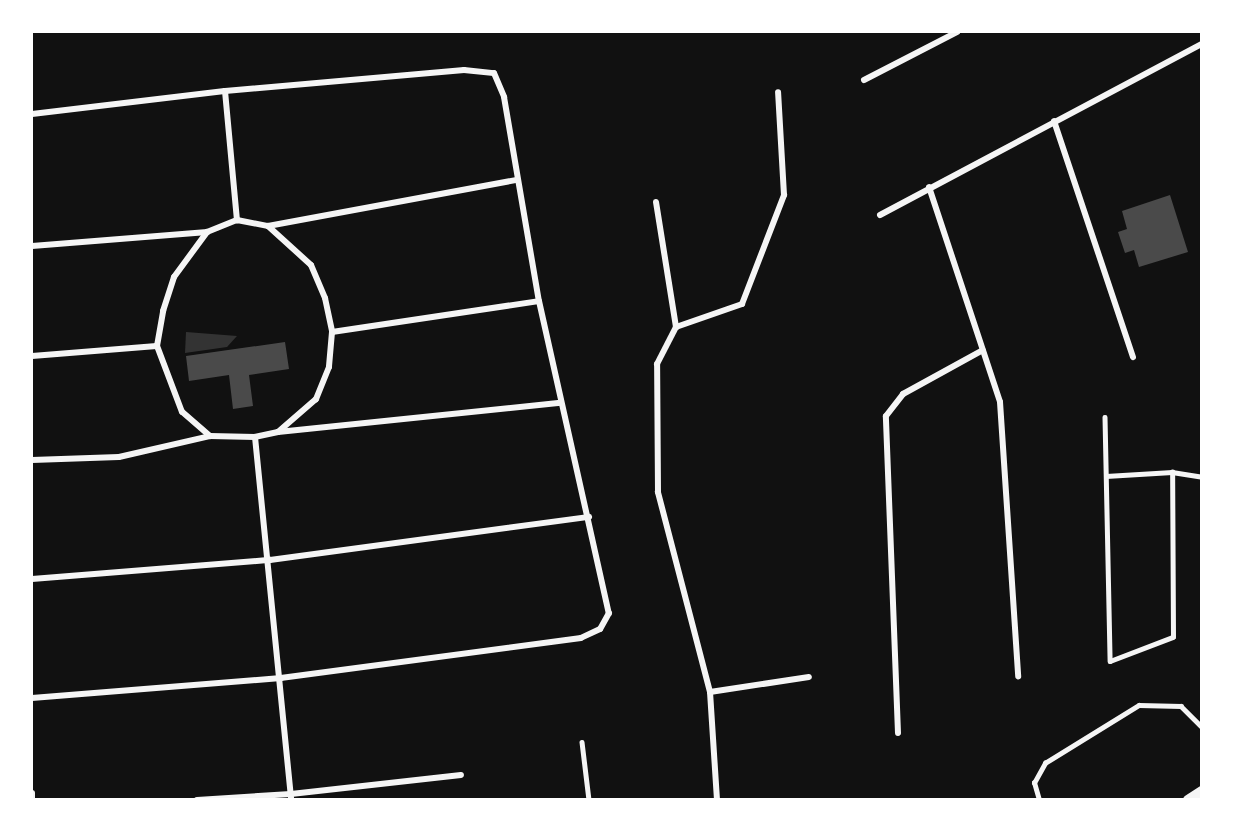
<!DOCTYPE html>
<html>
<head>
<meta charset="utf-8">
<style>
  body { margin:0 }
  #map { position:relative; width:1233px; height:831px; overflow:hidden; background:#111; font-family:"Noto Sans",sans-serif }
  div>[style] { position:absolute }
  .water>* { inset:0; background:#333 }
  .building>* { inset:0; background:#4a4a4a }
  .service>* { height:4.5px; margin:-2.25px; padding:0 2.25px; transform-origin:2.25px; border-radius:2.25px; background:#f5f5f5 }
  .minor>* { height:6px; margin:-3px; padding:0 3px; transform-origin:3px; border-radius:3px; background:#f5f5f5 }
  .tertiary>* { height:10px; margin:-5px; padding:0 5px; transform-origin:5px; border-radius:5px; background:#f5f5f5 }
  span { translate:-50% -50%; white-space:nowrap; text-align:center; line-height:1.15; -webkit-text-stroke:4.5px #fff; paint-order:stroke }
  .frame { position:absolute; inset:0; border:33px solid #fff; pointer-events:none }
</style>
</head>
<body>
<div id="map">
  <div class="water">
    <div style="clip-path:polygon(186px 332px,237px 336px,227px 347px,185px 353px)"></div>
  </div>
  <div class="building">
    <div style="clip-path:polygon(1170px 195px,1188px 252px,1139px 267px,1134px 250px,1125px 253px,1118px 232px,1127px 229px,1122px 211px)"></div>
    <div style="clip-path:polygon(285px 342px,289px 369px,249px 375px,253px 406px,233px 409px,229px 375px,189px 381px,186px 356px)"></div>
  </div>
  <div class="service">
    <div style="left:1105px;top:417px;width:244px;rotate:88.8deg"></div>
    <div style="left:1110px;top:661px;width:67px;rotate:-20.9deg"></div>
    <div style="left:1173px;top:637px;width:165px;rotate:-90.3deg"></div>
    <div style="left:1106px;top:476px;width:66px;rotate:-3.5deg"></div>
    <div style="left:1172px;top:472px;width:30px;rotate:9deg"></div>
    <div style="left:582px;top:742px;width:58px;rotate:83.1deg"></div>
    <div style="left:1039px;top:800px;width:18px;rotate:-106deg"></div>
    <div style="left:1034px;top:783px;width:23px;rotate:-61deg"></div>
    <div style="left:1045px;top:763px;width:110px;rotate:-31.7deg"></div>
    <div style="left:1139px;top:705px;width:42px;rotate:1.4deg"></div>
    <div style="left:1181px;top:706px;width:30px;rotate:45deg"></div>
  </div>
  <div class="minor">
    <div style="left:864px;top:80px;width:105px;rotate:-27.3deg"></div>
    <div style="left:225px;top:91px;width:130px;rotate:84.7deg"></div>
    <div style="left:32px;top:114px;width:194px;rotate:-6.8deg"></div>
    <div style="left:225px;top:91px;width:240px;rotate:-5deg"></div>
    <div style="left:464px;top:70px;width:30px;rotate:6deg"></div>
    <div style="left:494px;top:73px;width:26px;rotate:67deg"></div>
    <div style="left:504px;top:97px;width:207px;rotate:80.3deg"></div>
    <div style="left:539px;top:301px;width:320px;rotate:77.4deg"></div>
    <div style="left:609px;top:613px;width:18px;rotate:119deg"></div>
    <div style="left:600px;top:629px;width:21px;rotate:155deg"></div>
    <div style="left:581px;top:638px;width:303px;rotate:172.4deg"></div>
    <div style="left:281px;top:678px;width:250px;rotate:175.4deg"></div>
    <div style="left:1054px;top:121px;width:249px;rotate:71.5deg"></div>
    <div style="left:929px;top:187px;width:226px;rotate:71.7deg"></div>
    <div style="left:1000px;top:402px;width:275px;rotate:86.2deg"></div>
    <div style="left:656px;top:202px;width:127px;rotate:80.9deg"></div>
    <div style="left:880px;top:215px;width:365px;rotate:-28deg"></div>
    <div style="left:237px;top:220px;width:32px;rotate:11deg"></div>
    <div style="left:268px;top:226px;width:58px;rotate:42.2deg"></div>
    <div style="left:311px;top:265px;width:36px;rotate:67deg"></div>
    <div style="left:325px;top:298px;width:35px;rotate:78deg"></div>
    <div style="left:332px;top:332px;width:35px;rotate:95deg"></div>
    <div style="left:329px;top:367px;width:35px;rotate:112deg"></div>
    <div style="left:316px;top:399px;width:50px;rotate:139deg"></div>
    <div style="left:278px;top:432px;width:24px;rotate:168deg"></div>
    <div style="left:255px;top:437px;width:45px;rotate:-178.7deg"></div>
    <div style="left:210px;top:436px;width:37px;rotate:-139deg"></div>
    <div style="left:182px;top:412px;width:71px;rotate:-110.7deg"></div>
    <div style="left:157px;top:346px;width:36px;rotate:-80deg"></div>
    <div style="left:163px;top:311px;width:36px;rotate:-72deg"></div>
    <div style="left:174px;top:277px;width:56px;rotate:-53.7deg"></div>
    <div style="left:207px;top:232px;width:32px;rotate:-22deg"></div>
    <div style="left:268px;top:226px;width:253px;rotate:-10.5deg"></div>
    <div style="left:32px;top:246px;width:176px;rotate:-4.6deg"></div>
    <div style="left:332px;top:332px;width:209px;rotate:-8.5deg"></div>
    <div style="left:32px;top:356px;width:125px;rotate:-4.6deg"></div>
    <div style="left:278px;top:432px;width:284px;rotate:-5.9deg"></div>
    <div style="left:255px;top:437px;width:365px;rotate:84.3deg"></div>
    <div style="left:32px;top:460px;width:87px;rotate:-2deg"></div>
    <div style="left:119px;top:457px;width:93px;rotate:-13deg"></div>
    <div style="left:32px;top:579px;width:239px;rotate:-4.6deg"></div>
    <div style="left:270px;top:560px;width:322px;rotate:-7.7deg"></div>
    <div style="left:710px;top:692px;width:100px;rotate:-8.6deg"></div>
    <div style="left:898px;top:733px;width:317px;rotate:-92.2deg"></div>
    <div style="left:886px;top:416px;width:28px;rotate:-52deg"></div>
    <div style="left:903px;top:394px;width:91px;rotate:-28.8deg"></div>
    <div style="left:32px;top:793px;width:7px;rotate:90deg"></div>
    <div style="left:197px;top:800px;width:94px;rotate:-3.7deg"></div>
    <div style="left:291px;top:794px;width:171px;rotate:-6.4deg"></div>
    <div style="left:717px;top:800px;width:108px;rotate:-93.7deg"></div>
    <div style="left:710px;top:692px;width:207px;rotate:-104.6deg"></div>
    <div style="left:658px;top:492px;width:128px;rotate:-90.4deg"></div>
    <div style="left:657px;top:364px;width:42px;rotate:-62.8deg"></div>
    <div style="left:676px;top:327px;width:70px;rotate:-19.2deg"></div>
    <div style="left:742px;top:304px;width:117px;rotate:-68.9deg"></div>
    <div style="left:784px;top:195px;width:103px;rotate:-93.3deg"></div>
  </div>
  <div class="tertiary">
    <div style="left:1188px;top:800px;width:17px;rotate:-33deg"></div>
  </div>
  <div class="frame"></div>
</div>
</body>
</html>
